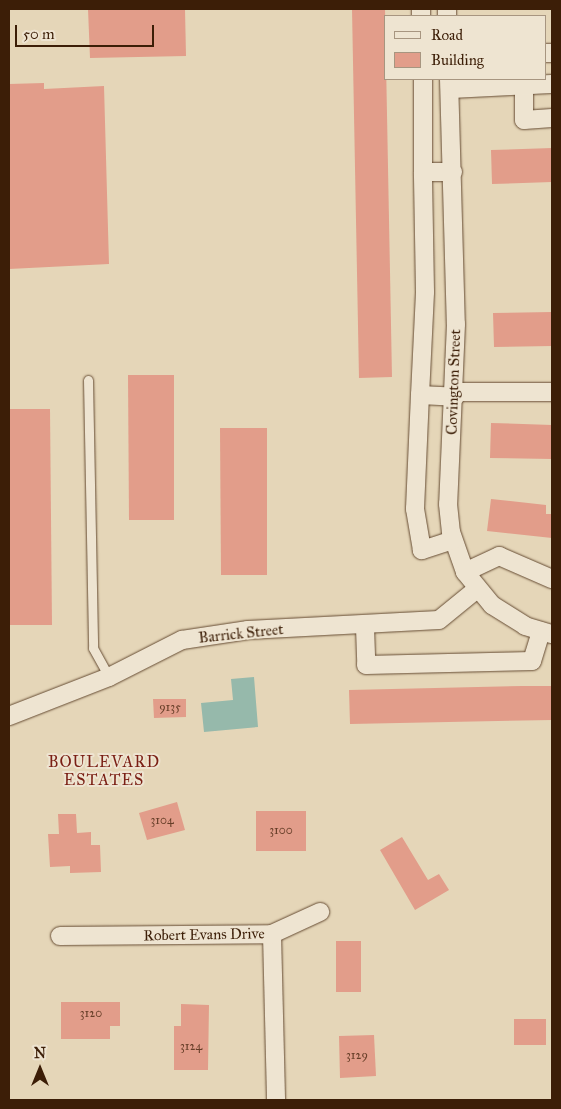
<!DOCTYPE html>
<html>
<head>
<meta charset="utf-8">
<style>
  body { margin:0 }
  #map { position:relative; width:561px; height:1109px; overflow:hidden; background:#e5d6b8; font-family:"IM FELL Great Primer",serif }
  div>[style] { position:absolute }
  .water>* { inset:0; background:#96b9ab }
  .building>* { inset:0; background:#e29d8a }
  .roads { filter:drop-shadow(0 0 1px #664c33) drop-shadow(0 0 1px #664c33) }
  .lane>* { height:9px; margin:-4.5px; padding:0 4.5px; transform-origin:4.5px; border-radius:4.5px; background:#eee4d1 }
  .street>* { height:18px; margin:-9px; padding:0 9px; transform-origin:9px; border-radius:9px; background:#eee4d1 }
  span { translate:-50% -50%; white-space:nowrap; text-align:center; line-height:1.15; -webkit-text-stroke:4px #eee4d1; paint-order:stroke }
  .number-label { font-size:12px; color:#663e28 }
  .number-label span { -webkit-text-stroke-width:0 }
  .street-label { font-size:15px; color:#3c1e07 }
  .neighbourhood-label { font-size:16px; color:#7a1f14; letter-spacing:1px }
  .frame { position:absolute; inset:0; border:10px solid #3c1e07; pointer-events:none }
  .legend { position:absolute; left:384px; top:15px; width:162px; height:65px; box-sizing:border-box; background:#eee4d1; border:1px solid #a79580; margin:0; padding:6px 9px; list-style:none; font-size:15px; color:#3c1e07 }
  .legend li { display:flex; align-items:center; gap:10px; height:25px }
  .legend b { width:25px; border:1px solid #a79580 }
  .north { position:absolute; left:15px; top:1044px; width:50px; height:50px; -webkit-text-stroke:4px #eee4d1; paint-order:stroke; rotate:0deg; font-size:14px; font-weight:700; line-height:20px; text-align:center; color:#3c1e07 }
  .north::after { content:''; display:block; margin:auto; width:18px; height:22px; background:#3c1e07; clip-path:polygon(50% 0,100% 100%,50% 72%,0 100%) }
  .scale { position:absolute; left:15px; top:25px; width:139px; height:22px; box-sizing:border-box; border:2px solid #3c1e07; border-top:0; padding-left:6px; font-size:15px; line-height:18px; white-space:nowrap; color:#3c1e07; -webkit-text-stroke:4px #eee4d1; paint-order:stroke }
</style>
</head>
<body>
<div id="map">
  <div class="water">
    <div style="clip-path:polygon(254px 677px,258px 727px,204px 732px,201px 703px,233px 700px,231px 679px)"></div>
  </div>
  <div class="building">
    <div style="clip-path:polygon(88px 9px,185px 9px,186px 56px,90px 58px)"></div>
    <div style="clip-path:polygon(352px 9px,385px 9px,392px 377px,359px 378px)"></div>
    <div style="clip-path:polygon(44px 83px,44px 89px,104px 86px,109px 264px,9px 269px,9px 84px)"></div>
    <div style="clip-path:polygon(552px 148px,552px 182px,492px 184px,491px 150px)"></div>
    <div style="clip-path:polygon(552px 312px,552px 346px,494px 347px,493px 313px)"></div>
    <div style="clip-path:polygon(128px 375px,174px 375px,174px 520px,129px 520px)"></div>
    <div style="clip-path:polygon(9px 409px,50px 409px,52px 625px,9px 625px)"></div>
    <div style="clip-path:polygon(491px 423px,552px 425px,552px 459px,490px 458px)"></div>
    <div style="clip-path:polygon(220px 428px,267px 428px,267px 575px,221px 575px)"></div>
    <div style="clip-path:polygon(491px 499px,546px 505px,546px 514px,552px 514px,552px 538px,487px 531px)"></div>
    <div style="clip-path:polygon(522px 686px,552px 686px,552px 720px,350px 724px,349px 690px)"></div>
    <div style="clip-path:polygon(153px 699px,186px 699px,186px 717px,154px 718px)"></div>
    <div style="clip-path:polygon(177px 802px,185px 830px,147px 840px,139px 813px)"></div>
    <div style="clip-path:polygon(256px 811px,306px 811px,306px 851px,256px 851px)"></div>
    <div style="clip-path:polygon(58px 814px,76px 814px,77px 833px,91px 832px,91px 845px,100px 845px,101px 872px,70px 873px,70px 866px,50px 867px,48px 834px,59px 834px)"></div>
    <div style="clip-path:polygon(402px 837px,428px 880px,439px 874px,449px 890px,415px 910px,380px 850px)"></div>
    <div style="clip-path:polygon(336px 941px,361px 941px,361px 992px,336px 992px)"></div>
    <div style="clip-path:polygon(61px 1002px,120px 1002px,120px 1026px,110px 1026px,110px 1039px,61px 1039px)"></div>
    <div style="clip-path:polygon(181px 1004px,209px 1005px,208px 1070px,174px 1070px,174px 1026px,181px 1026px)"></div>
    <div style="clip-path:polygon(514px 1019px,546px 1019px,546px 1045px,514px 1045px)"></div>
    <div style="clip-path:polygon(374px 1035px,376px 1076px,340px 1078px,339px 1036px)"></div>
  </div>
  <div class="roads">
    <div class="lane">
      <div style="left:88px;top:380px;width:268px;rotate:88.9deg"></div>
      <div style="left:93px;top:648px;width:33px;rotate:61deg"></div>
    </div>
    <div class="street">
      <div style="left:421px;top:9px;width:7px;rotate:90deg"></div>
      <div style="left:447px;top:9px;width:7px;rotate:90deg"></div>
      <div style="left:545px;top:53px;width:7px"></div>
      <div style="left:423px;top:79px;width:93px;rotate:90deg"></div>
      <div style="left:449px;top:79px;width:245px;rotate:88.4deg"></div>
      <div style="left:456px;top:324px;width:180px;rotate:92.5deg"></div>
      <div style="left:448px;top:504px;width:28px;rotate:84deg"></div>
      <div style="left:451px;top:532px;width:42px;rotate:70.7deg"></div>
      <div style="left:465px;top:572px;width:43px;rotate:50.7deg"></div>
      <div style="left:492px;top:605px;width:39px;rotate:32deg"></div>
      <div style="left:525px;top:626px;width:28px;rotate:17deg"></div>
      <div style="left:524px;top:79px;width:41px;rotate:90deg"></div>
      <div style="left:524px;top:120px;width:28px;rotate:-4deg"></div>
      <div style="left:450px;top:89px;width:102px;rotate:-2.8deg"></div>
      <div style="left:456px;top:392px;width:96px"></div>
      <div style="left:420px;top:395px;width:103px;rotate:-87.2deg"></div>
      <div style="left:425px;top:292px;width:120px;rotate:-91deg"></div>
      <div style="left:423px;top:172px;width:30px"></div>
      <div style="left:453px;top:540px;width:33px;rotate:162deg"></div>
      <div style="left:422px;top:550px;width:42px;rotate:-99.7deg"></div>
      <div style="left:415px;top:509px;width:114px;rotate:-87.5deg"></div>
      <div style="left:420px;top:395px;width:35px;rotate:3deg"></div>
      <div style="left:465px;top:572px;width:38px;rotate:-25deg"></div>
      <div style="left:499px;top:556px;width:58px;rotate:23.5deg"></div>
      <div style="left:365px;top:627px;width:38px;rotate:88deg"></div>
      <div style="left:366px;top:665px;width:166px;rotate:-1.4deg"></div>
      <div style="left:532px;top:661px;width:31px;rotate:-73deg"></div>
      <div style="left:9px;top:716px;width:107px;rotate:-21.3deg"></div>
      <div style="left:109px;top:677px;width:82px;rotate:-26.9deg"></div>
      <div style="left:182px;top:640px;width:67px;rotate:-8.6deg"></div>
      <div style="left:248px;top:630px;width:191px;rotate:-3deg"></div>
      <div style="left:439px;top:620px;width:49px;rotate:-39.2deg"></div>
      <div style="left:272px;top:934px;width:166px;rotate:88.6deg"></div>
      <div style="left:60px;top:936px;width:212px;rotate:-0.5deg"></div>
      <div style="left:272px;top:934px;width:53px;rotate:-24.6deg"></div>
    </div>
  </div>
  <div class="number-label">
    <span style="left:170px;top:708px">9135</span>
    <span style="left:162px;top:821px">3104</span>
    <span style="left:281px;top:831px">3100</span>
    <span style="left:91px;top:1014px">3120</span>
    <span style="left:191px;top:1047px">3124</span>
    <span style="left:357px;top:1056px">3129</span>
  </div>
  <div class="street-label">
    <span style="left:454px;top:382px;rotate:-88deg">Covington Street</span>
    <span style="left:241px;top:634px;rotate:-6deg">Barrick Street</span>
    <span style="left:204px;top:935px;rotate:-1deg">Robert Evans Drive</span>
  </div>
  <div class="neighbourhood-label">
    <span style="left:104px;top:771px">BOULEVARD<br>ESTATES</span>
  </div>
  <div class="frame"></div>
  <ul class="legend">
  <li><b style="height:6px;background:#eee4d1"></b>Road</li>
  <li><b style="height:14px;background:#e29d8a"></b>Building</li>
  </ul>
  <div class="north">N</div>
  <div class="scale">50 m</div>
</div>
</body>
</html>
